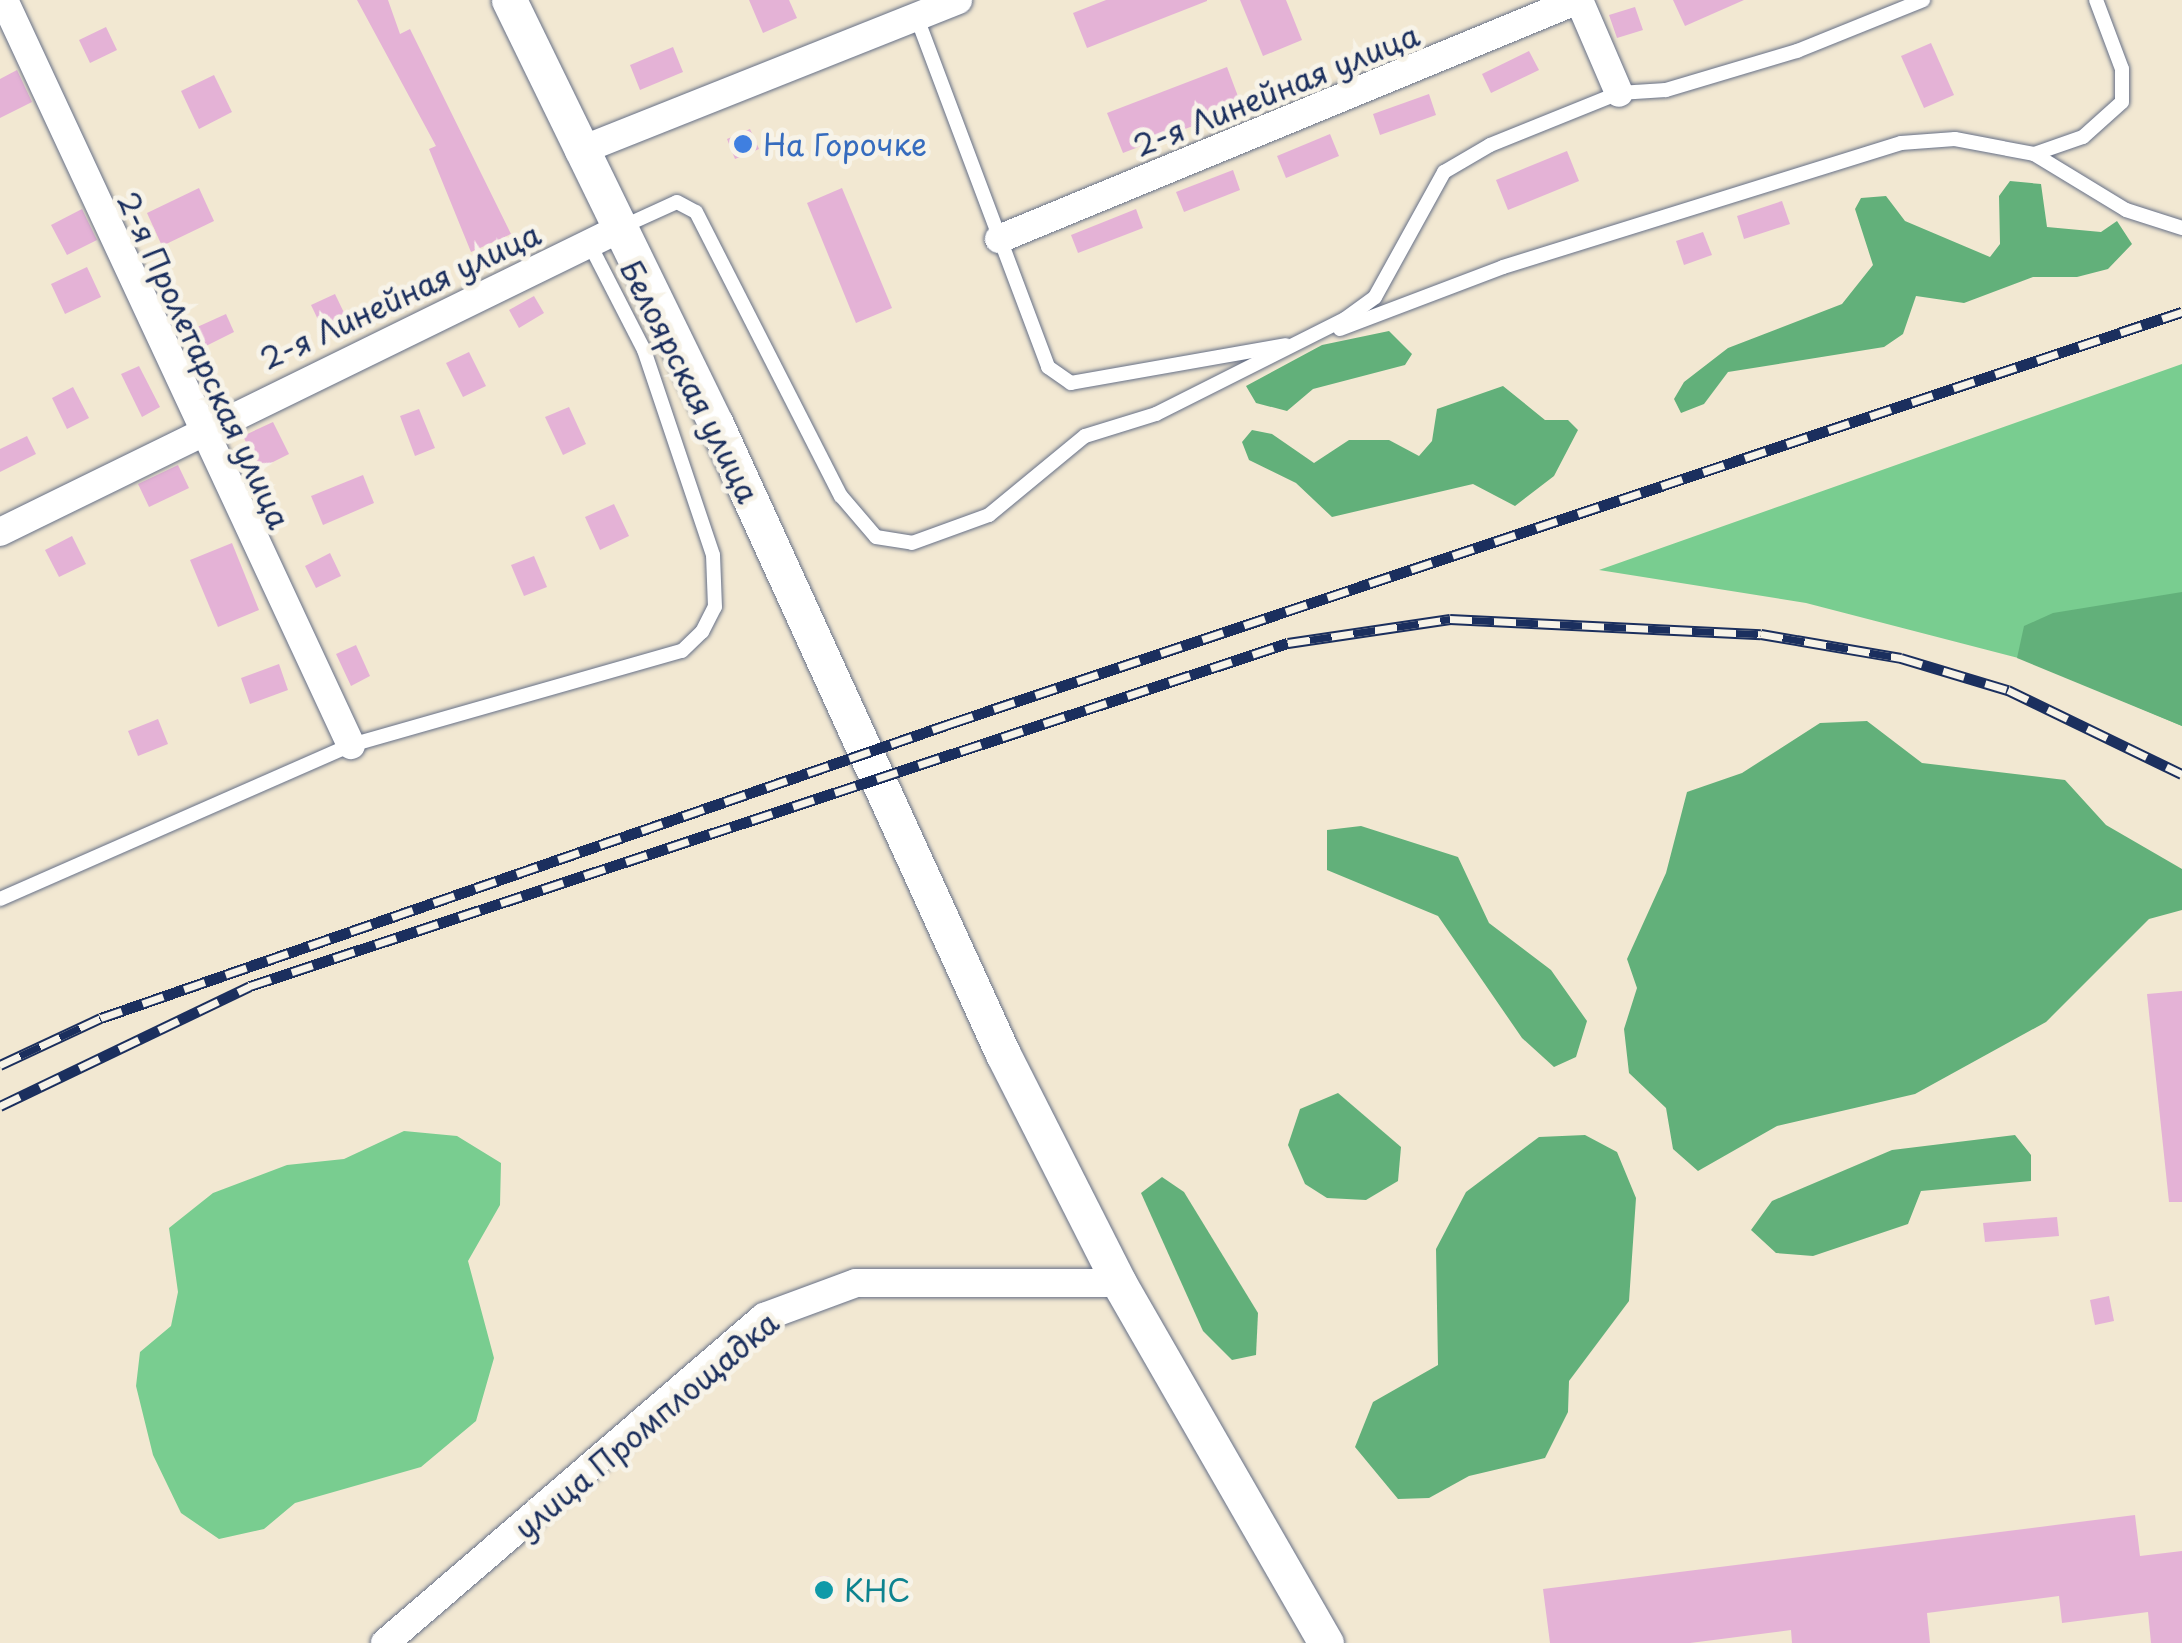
<!DOCTYPE html>
<html>
<head>
<meta charset="utf-8">
<style>
  body { margin:0 }
  #map { position:relative; width:2182px; height:1643px; overflow:hidden; background:#f2e8d2; font-family:"Playpen Sans",sans-serif }
  div>[style] { position:absolute }
  .green>* { inset:0; background:#79cd90 }
  .forest>* { inset:0; background:#62b07a }
  .building>* { inset:0; background:#e4b2d6 }
  .round { border-radius:50% }
  .roads { filter:drop-shadow(0 0 2px #667087) drop-shadow(0 0 2px #667087) }
  .service>* { height:14px; margin:-7px; padding:0 7px; transform-origin:7px; border-radius:7px; background:#fff }
  .minor>* { height:28px; margin:-14px; padding:0 14px; transform-origin:14px; border-radius:14px; background:#fff }
  .tertiary>* { height:35px; margin:-17.5px; padding:0 17.5px; transform-origin:17.5px; border-radius:17.5px; background:#fff }
  .rail>* { height:11px; margin-top:-5.5px; transform-origin:0; background:repeating-linear-gradient(90deg,#f7f3e8 0 22px,#1b2f5e 0 44px); box-sizing:border-box; border-block:2px solid #1b2f5e }
  .dots>* { width:28px; height:28px; translate:-50% -50%; box-sizing:border-box; border:5px solid #f7f3e8; border-radius:50% }
  span { translate:-50% -50%; white-space:nowrap; text-align:center; line-height:1.15; -webkit-text-stroke:10px #f7f3e8; paint-order:stroke }
  .street-label { font-size:30px; color:#1b2f5e }
  .shop-label { font-size:30px; color:#366cbe }
  .left { translate:0 -50%; text-align:left }
  .culture-label { font-size:30px; color:#0d838f }
</style>
</head>
<body>
<div id="map">
  <div class="green">
    <div style="clip-path:polygon(2182px 364px,2182px 726px,2026px 660px,1806px 603px,1599px 570px)"></div>
    <div style="clip-path:polygon(404px 1131px,457px 1136px,501px 1163px,500px 1205px,468px 1261px,494px 1358px,476px 1421px,421px 1467px,295px 1503px,264px 1529px,219px 1539px,181px 1513px,153px 1455px,136px 1386px,140px 1352px,171px 1326px,178px 1292px,169px 1228px,213px 1193px,287px 1165px,344px 1159px)"></div>
  </div>
  <div class="forest">
    <div style="clip-path:polygon(2010px 181px,2041px 184px,2047px 227px,2101px 232px,2117px 221px,2132px 244px,2108px 269px,2077px 277px,2033px 277px,1964px 303px,1916px 296px,1903px 334px,1884px 347px,1728px 372px,1704px 404px,1681px 413px,1674px 399px,1684px 382px,1728px 348px,1842px 304px,1873px 265px,1855px 209px,1861px 198px,1886px 196px,1905px 221px,1990px 257px,2000px 244px,1999px 196px)"></div>
    <div style="clip-path:polygon(1389px 331px,1412px 354px,1405px 365px,1313px 389px,1287px 411px,1256px 403px,1246px 386px,1322px 345px)"></div>
    <div style="clip-path:polygon(1503px 386px,1545px 420px,1568px 420px,1578px 430px,1554px 476px,1515px 506px,1473px 484px,1332px 517px,1296px 483px,1249px 460px,1242px 442px,1252px 430px,1272px 434px,1314px 463px,1349px 440px,1389px 440px,1419px 456px,1432px 441px,1437px 409px)"></div>
    <div style="clip-path:polygon(2182px 592px,2182px 726px,2017px 658px,2024px 626px,2053px 613px)"></div>
    <div style="clip-path:polygon(1867px 721px,1922px 763px,2065px 780px,2106px 825px,2182px 869px,2182px 910px,2149px 919px,2046px 1022px,1915px 1094px,1777px 1126px,1698px 1171px,1673px 1149px,1666px 1108px,1629px 1073px,1624px 1029px,1637px 988px,1627px 959px,1666px 873px,1687px 792px,1742px 773px,1820px 723px)"></div>
    <div style="clip-path:polygon(1361px 826px,1458px 857px,1489px 923px,1551px 970px,1587px 1021px,1576px 1057px,1554px 1067px,1522px 1038px,1438px 916px,1327px 870px,1327px 830px)"></div>
    <div style="clip-path:polygon(1338px 1093px,1401px 1147px,1398px 1181px,1366px 1200px,1327px 1198px,1305px 1184px,1288px 1145px,1300px 1109px)"></div>
    <div style="clip-path:polygon(1585px 1135px,1617px 1152px,1636px 1198px,1629px 1301px,1569px 1381px,1568px 1412px,1545px 1458px,1469px 1476px,1429px 1498px,1398px 1499px,1355px 1447px,1373px 1402px,1438px 1365px,1436px 1249px,1466px 1192px,1539px 1137px)"></div>
    <div style="clip-path:polygon(2015px 1135px,2031px 1155px,2031px 1181px,1921px 1191px,1908px 1224px,1813px 1256px,1776px 1253px,1751px 1230px,1772px 1201px,1892px 1150px)"></div>
    <div style="clip-path:polygon(1162px 1177px,1184px 1192px,1258px 1313px,1256px 1355px,1232px 1360px,1203px 1331px,1141px 1193px)"></div>
  </div>
  <div class="building">
    <div style="clip-path:polygon(357px 0,388px 0,400px 34px,410px 29px,511px 234px,471px 252px,429px 149px,436px 146px)"></div>
    <div style="clip-path:polygon(749px 0,789px 0,797px 18px,763px 33px)"></div>
    <div style="clip-path:polygon(1106px 0,1207px 0,1207px 1px,1087px 48px,1073px 13px)"></div>
    <div style="clip-path:polygon(1240px 0,1286px 0,1302px 40px,1263px 56px)"></div>
    <div style="clip-path:polygon(1673px 0,1744px 0,1685px 26px)"></div>
    <div style="clip-path:polygon(1635px 7px,1643px 30px,1617px 38px,1609px 15px)"></div>
    <div style="clip-path:polygon(106px 27px,117px 50px,90px 63px,79px 40px)"></div>
    <div style="clip-path:polygon(1931px 43px,1954px 95px,1924px 108px,1901px 56px)"></div>
    <div style="clip-path:polygon(673px 47px,683px 72px,640px 90px,630px 65px)"></div>
    <div style="clip-path:polygon(1529px 51px,1539px 70px,1491px 93px,1482px 74px)"></div>
    <div style="clip-path:polygon(1227px 67px,1242px 107px,1123px 153px,1107px 113px)"></div>
    <div style="clip-path:polygon(17px 70px,32px 102px,0 118px,0 79px)"></div>
    <div style="clip-path:polygon(214px 75px,232px 112px,199px 129px,181px 91px)"></div>
    <div style="clip-path:polygon(1429px 94px,1436px 115px,1380px 135px,1373px 114px)"></div>
    <div style="clip-path:polygon(750px 129px,759px 149px,735px 159px,727px 139px)"></div>
    <div style="clip-path:polygon(1330px 134px,1339px 156px,1286px 178px,1277px 156px)"></div>
    <div style="clip-path:polygon(1567px 151px,1579px 181px,1508px 210px,1496px 180px)"></div>
    <div style="clip-path:polygon(1233px 170px,1240px 190px,1184px 212px,1176px 192px)"></div>
    <div style="clip-path:polygon(199px 188px,214px 221px,162px 246px,147px 213px)"></div>
    <div style="clip-path:polygon(842px 188px,892px 308px,856px 323px,807px 203px)"></div>
    <div style="clip-path:polygon(1782px 201px,1790px 224px,1744px 239px,1737px 216px)"></div>
    <div style="clip-path:polygon(82px 209px,97px 240px,67px 255px,51px 225px)"></div>
    <div style="clip-path:polygon(1136px 209px,1143px 228px,1078px 253px,1071px 235px)"></div>
    <div style="clip-path:polygon(1703px 232px,1712px 255px,1684px 265px,1676px 241px)"></div>
    <div style="clip-path:polygon(87px 267px,101px 297px,65px 314px,51px 284px)"></div>
    <div style="clip-path:polygon(335px 294px,348px 321px,324px 332px,311px 305px)"></div>
    <div style="clip-path:polygon(534px 296px,544px 313px,519px 328px,509px 310px)"></div>
    <div style="clip-path:polygon(226px 314px,234px 332px,204px 347px,195px 328px)"></div>
    <div style="clip-path:polygon(469px 352px,486px 386px,463px 397px,446px 363px)"></div>
    <div style="clip-path:polygon(139px 366px,160px 407px,142px 417px,121px 374px)"></div>
    <div style="clip-path:polygon(73px 387px,89px 418px,67px 429px,52px 398px)"></div>
    <div style="clip-path:polygon(569px 407px,586px 444px,563px 455px,545px 417px)"></div>
    <div style="clip-path:polygon(419px 409px,435px 448px,415px 456px,400px 416px)"></div>
    <div style="clip-path:polygon(273px 422px,289px 454px,259px 469px,243px 436px)"></div>
    <div style="clip-path:polygon(27px 436px,36px 454px,0 472px,0 449px)"></div>
    <div style="clip-path:polygon(178px 465px,189px 488px,149px 507px,138px 484px)"></div>
    <div style="clip-path:polygon(363px 475px,374px 503px,323px 525px,311px 496px)"></div>
    <div style="clip-path:polygon(614px 504px,629px 536px,600px 550px,585px 517px)"></div>
    <div style="clip-path:polygon(72px 536px,86px 564px,59px 577px,45px 550px)"></div>
    <div style="clip-path:polygon(232px 543px,259px 610px,218px 627px,190px 560px)"></div>
    <div style="clip-path:polygon(330px 553px,341px 576px,316px 588px,305px 566px)"></div>
    <div style="clip-path:polygon(534px 556px,547px 587px,524px 596px,511px 565px)"></div>
    <div style="clip-path:polygon(356px 645px,370px 676px,351px 686px,336px 654px)"></div>
    <div style="clip-path:polygon(279px 664px,288px 690px,250px 704px,241px 678px)"></div>
    <div style="clip-path:polygon(158px 719px,168px 744px,138px 756px,128px 731px)"></div>
    <div style="clip-path:polygon(2182px 991px,2182px 1202px,2169px 1202px,2147px 994px)"></div>
    <div style="clip-path:polygon(2057px 1217px,2059px 1236px,1985px 1242px,1983px 1223px)"></div>
    <div style="clip-path:polygon(2109px 1296px,2114px 1321px,2095px 1325px,2090px 1300px)"></div>
    <div style="clip-path:polygon(2135px 1515px,2140px 1556px,2182px 1551px,2182px 1643px,2151px 1643px,2148px 1612px,2062px 1623px,2059px 1596px,1927px 1613px,1930px 1643px,1792px 1643px,1791px 1630px,1690px 1643px,1550px 1643px,1543px 1589px)"></div>
    <div class="round" style="left:811px;top:1576px;width:26px;height:26px"></div>
  </div>
  <div class="roads">
    <div class="service">
      <div style="left:917px;top:18px;width:373px;rotate:69.4deg"></div>
      <div style="left:1048px;top:367px;width:28px;rotate:35deg"></div>
      <div style="left:1071px;top:383px;width:218px;rotate:-10deg"></div>
      <div style="left:2034px;top:154px;width:52px;rotate:-19.1deg"></div>
      <div style="left:2083px;top:137px;width:52px;rotate:-41.9deg"></div>
      <div style="left:2122px;top:102px;width:33px;rotate:-90deg"></div>
      <div style="left:2122px;top:69px;width:74px;rotate:-110.6deg"></div>
      <div style="left:622px;top:227px;width:60px;rotate:-24.4deg"></div>
      <div style="left:677px;top:202px;width:21px;rotate:28deg"></div>
      <div style="left:696px;top:212px;width:319px;rotate:63deg"></div>
      <div style="left:841px;top:496px;width:54px;rotate:49.5deg"></div>
      <div style="left:876px;top:537px;width:36px;rotate:9deg"></div>
      <div style="left:912px;top:543px;width:82px;rotate:-20deg"></div>
      <div style="left:989px;top:515px;width:124px;rotate:-39.5deg"></div>
      <div style="left:1085px;top:436px;width:74px;rotate:-17.2deg"></div>
      <div style="left:1156px;top:414px;width:212px;rotate:-26.7deg"></div>
      <div style="left:1345px;top:319px;width:37px;rotate:-36deg"></div>
      <div style="left:1375px;top:297px;width:143px;rotate:-61.1deg"></div>
      <div style="left:1444px;top:172px;width:53px;rotate:-30.4deg"></div>
      <div style="left:1490px;top:145px;width:139px;rotate:-22deg"></div>
      <div style="left:1619px;top:93px;width:47px;rotate:-3.7deg"></div>
      <div style="left:1666px;top:90px;width:137px;rotate:-16.6deg"></div>
      <div style="left:1797px;top:51px;width:136px;rotate:-22deg"></div>
      <div style="left:1340px;top:329px;width:174px;rotate:-20.8deg"></div>
      <div style="left:1503px;top:267px;width:417px;rotate:-17.3deg"></div>
      <div style="left:1901px;top:143px;width:54px;rotate:-4.2deg"></div>
      <div style="left:1955px;top:139px;width:80px;rotate:10.8deg"></div>
      <div style="left:2034px;top:154px;width:108px;rotate:31.3deg"></div>
      <div style="left:2126px;top:210px;width:59px;rotate:17.8deg"></div>
      <div style="left:0;top:899px;width:383px;rotate:-23.7deg"></div>
      <div style="left:351px;top:745px;width:344px;rotate:-15.9deg"></div>
      <div style="left:682px;top:651px;width:28px;rotate:-44deg"></div>
      <div style="left:702px;top:632px;width:28px;rotate:-63deg"></div>
      <div style="left:715px;top:607px;width:52px;rotate:-92.2deg"></div>
      <div style="left:713px;top:555px;width:216px;rotate:-108.6deg"></div>
      <div style="left:644px;top:350px;width:120px;rotate:-117.2deg"></div>
    </div>
    <div class="minor">
      <div style="left:4px;top:0;width:822px;rotate:65.03deg"></div>
      <div style="left:1579px;top:0;width:101px;rotate:66.7deg"></div>
      <div style="left:579px;top:151px;width:408px;rotate:-21.7deg"></div>
      <div style="left:999px;top:239px;width:626px;rotate:-22.43deg"></div>
      <div style="left:0;top:532px;width:685px;rotate:-26.08deg"></div>
      <div style="left:385px;top:1643px;width:500px;rotate:-40.7deg"></div>
      <div style="left:764px;top:1317px;width:98px;rotate:-20.3deg"></div>
      <div style="left:856px;top:1283px;width:263px"></div>
    </div>
    <div class="tertiary">
      <div style="left:509px;top:0;width:472px;rotate:64deg"></div>
      <div style="left:716px;top:424px;width:692px;rotate:65.51deg"></div>
      <div style="left:1003px;top:1054px;width:257px;rotate:63.1deg"></div>
      <div style="left:1119px;top:1283px;width:415px;rotate:60.1deg"></div>
    </div>
  </div>
  <div class="rail">
    <div style="left:0;top:1065px;width:111px;rotate:-25deg"></div>
    <div style="left:101px;top:1018px;width:901px;rotate:-19.12deg"></div>
    <div style="left:952px;top:723px;width:1297px;rotate:-18.48deg"></div>
    <div style="left:0;top:1106px;width:277px;rotate:-25.6deg"></div>
    <div style="left:250px;top:986px;width:1093px;rotate:-18.29deg"></div>
    <div style="left:1288px;top:643px;width:164px;rotate:-8.4deg"></div>
    <div style="left:1450px;top:619px;width:311px;rotate:2.8deg"></div>
    <div style="left:1761px;top:634px;width:142px;rotate:9.7deg"></div>
    <div style="left:1901px;top:658px;width:112px;rotate:16.7deg"></div>
    <div style="left:2008px;top:690px;width:193px;rotate:25.8deg"></div>
  </div>
  <div class="dots">
    <div style="left:743px;top:144px;background:#3f7fe0"></div>
    <div style="left:824px;top:1590px;background:#0f9aa8"></div>
  </div>
  <div class="street-label">
    <span style="left:1276px;top:90px;rotate:-22deg">2-я Линейная улица</span>
    <span style="left:400px;top:296px;rotate:-25deg">2-я Линейная улица</span>
    <span style="left:204px;top:360px;rotate:65deg">2-я Пролетарская улица</span>
    <span style="left:690px;top:381px;rotate:63deg">Белоярская улица</span>
    <span style="left:646px;top:1425px;rotate:-40deg">улица Промплощадка</span>
  </div>
  <div class="shop-label">
    <span class="left" style="left:763px;top:144px">На Горочке</span>
  </div>
  <div class="culture-label">
    <span class="left" style="left:844px;top:1590px">КНС</span>
  </div>
</div>
</body>
</html>
